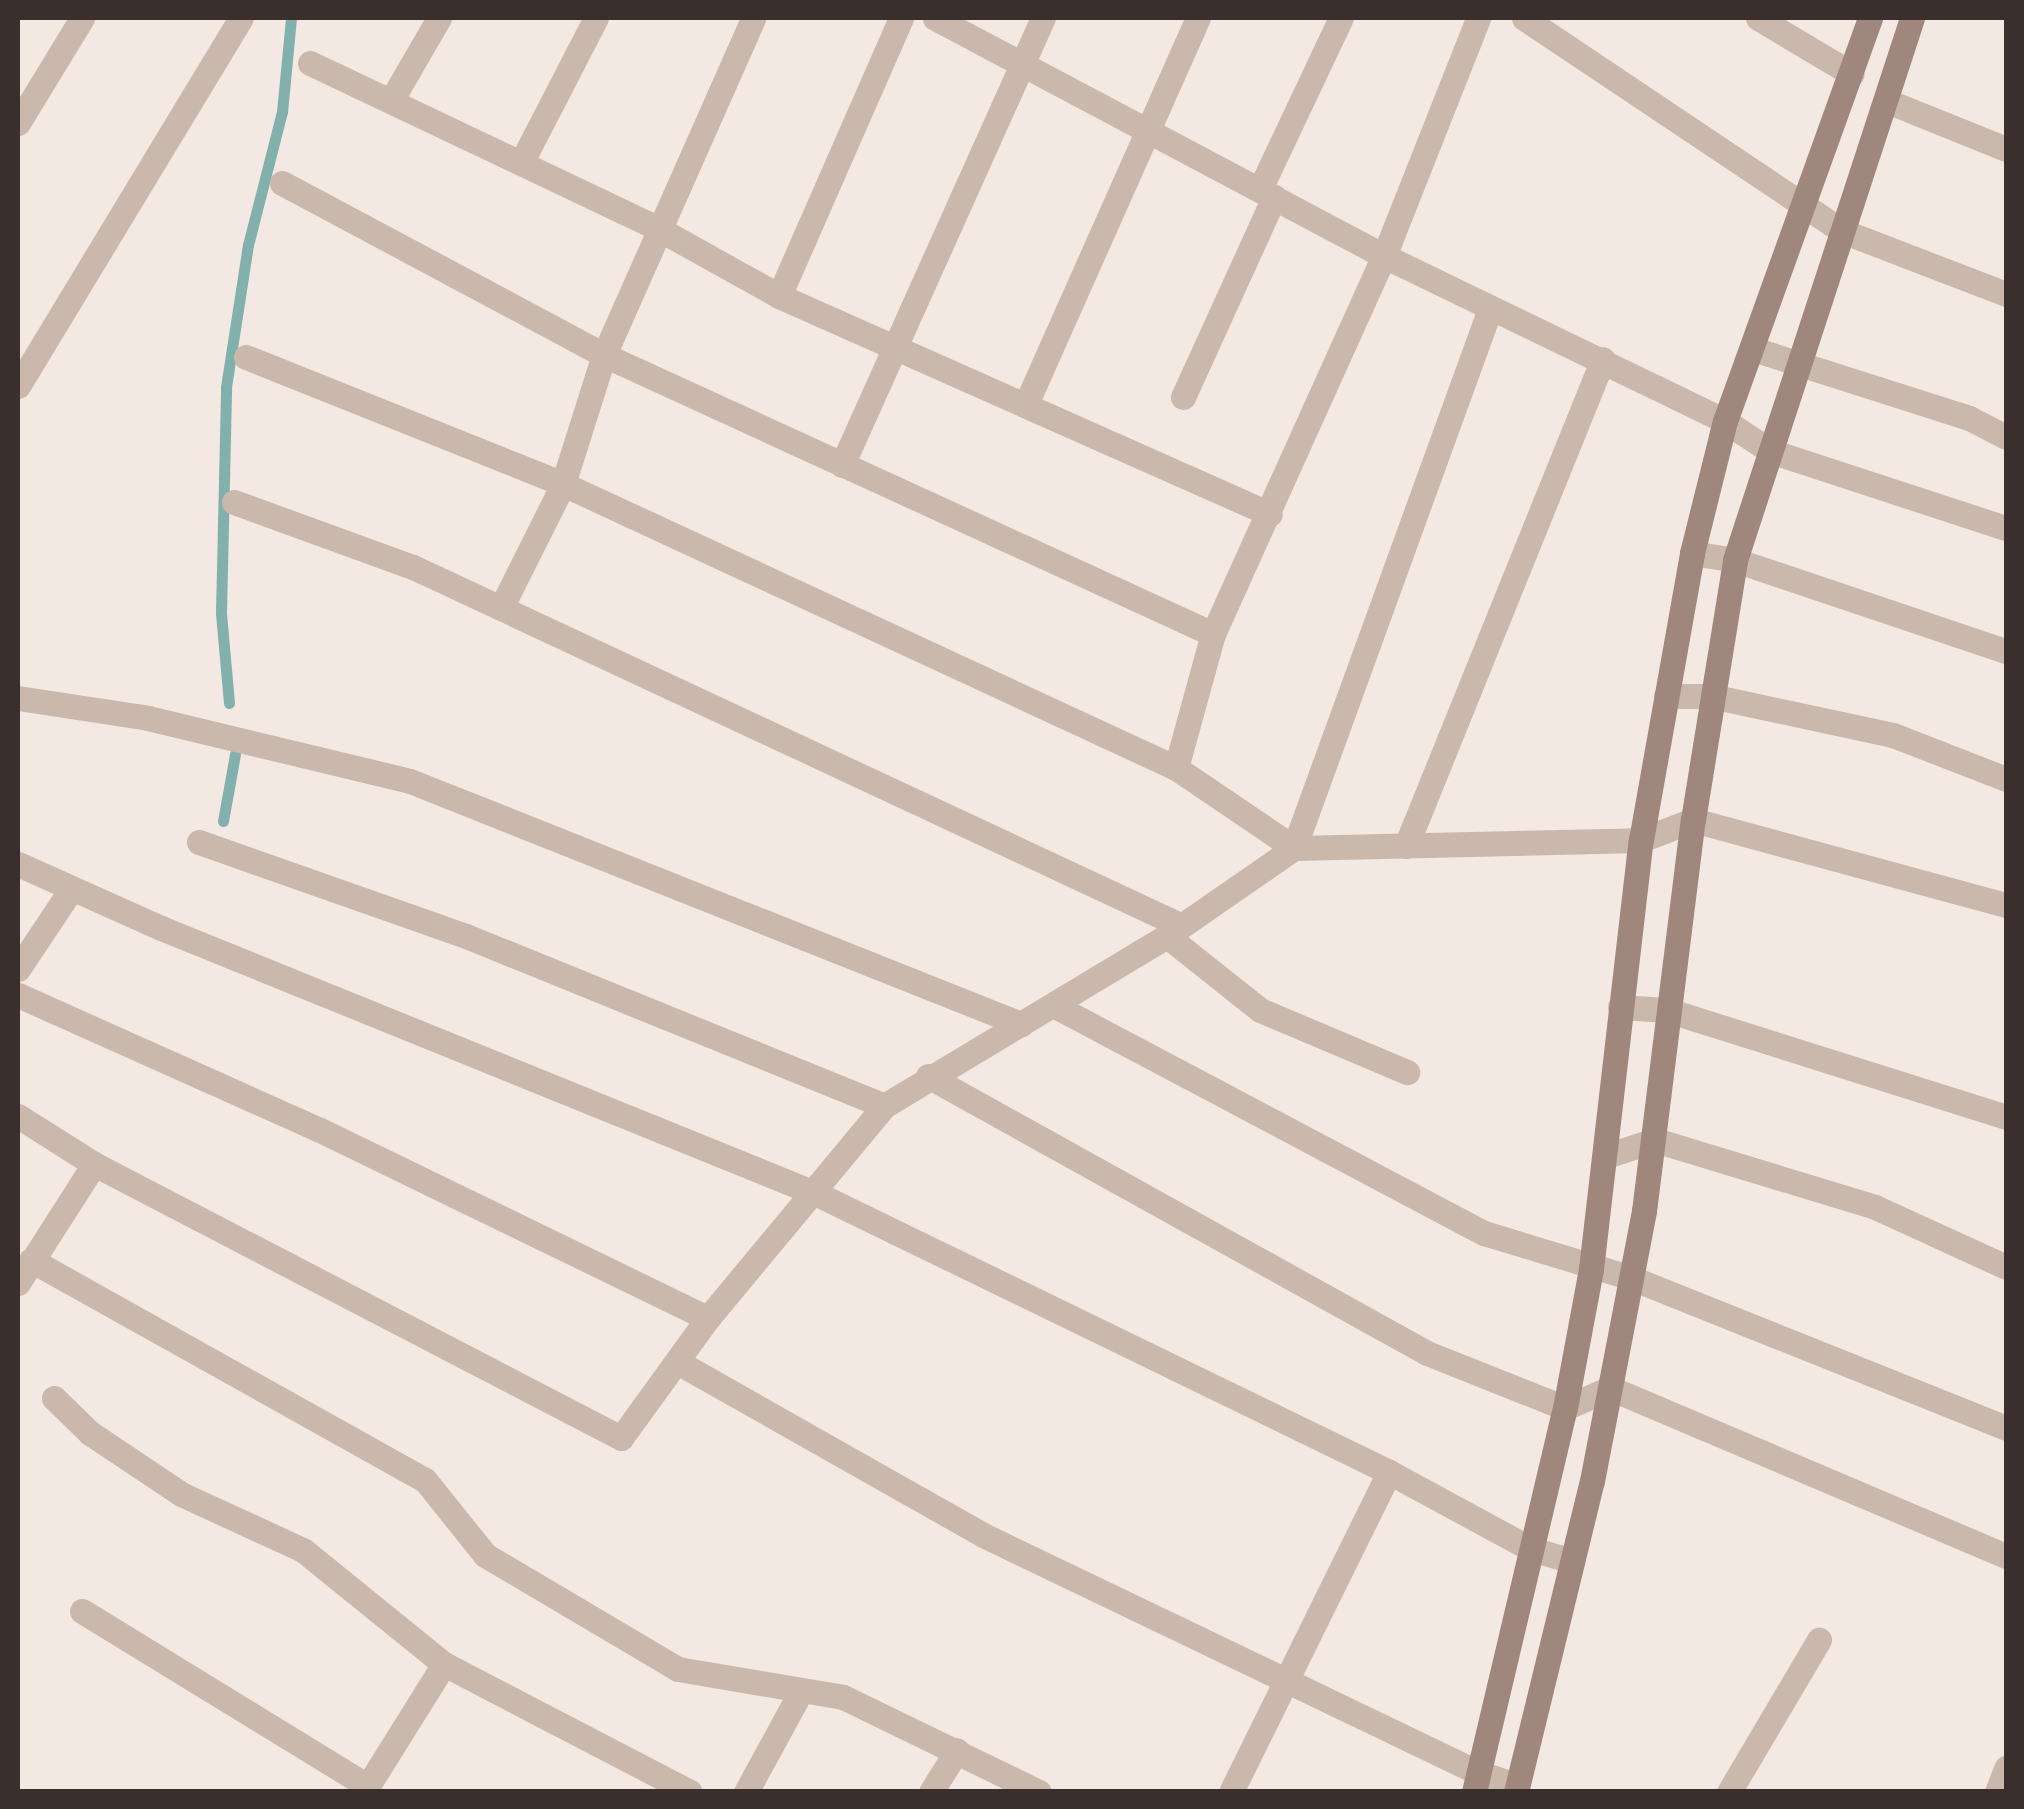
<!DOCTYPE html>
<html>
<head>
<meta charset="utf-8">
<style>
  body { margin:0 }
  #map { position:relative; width:2024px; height:1809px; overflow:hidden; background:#f3e9e2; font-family:"PT Sans Narrow",sans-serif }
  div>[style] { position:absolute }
  .stream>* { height:11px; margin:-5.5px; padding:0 5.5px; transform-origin:5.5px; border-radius:5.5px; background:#81b0ad }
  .street>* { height:25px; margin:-12.5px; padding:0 12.5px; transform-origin:12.5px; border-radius:12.5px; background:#cbb8ad }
  .secondary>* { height:25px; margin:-12.5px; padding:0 12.5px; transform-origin:12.5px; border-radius:12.5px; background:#9f877e }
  span { translate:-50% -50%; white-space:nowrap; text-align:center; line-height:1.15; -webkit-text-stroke:8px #faf4ee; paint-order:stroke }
  .frame { position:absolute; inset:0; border:20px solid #3a2f2c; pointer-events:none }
</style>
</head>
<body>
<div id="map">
  <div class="stream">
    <div style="left:229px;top:703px;width:90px;rotate:-95.1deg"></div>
    <div style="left:221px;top:613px;width:226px;rotate:-88.7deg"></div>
    <div style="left:226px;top:387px;width:144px;rotate:-81.2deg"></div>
    <div style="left:248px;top:245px;width:137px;rotate:-75.7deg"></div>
    <div style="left:282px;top:112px;width:94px;rotate:-84.5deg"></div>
    <div style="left:223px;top:821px;width:68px;rotate:-79.8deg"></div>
  </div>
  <div class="street">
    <div style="left:935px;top:18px;width:508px;rotate:27.93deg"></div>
    <div style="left:1384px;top:256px;width:379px;rotate:25.8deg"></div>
    <div style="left:1725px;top:421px;width:54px;rotate:33.7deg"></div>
    <div style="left:1770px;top:451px;width:248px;rotate:18.1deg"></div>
    <div style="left:1524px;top:18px;width:383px;rotate:33.8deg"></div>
    <div style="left:1842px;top:231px;width:176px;rotate:21deg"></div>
    <div style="left:1758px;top:18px;width:109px;rotate:30.8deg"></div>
    <div style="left:310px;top:63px;width:384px;rotate:25.4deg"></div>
    <div style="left:657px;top:228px;width:140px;rotate:29.1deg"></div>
    <div style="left:779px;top:296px;width:537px;rotate:23.94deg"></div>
    <div style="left:392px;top:99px;width:94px;rotate:-59.9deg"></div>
    <div style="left:1887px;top:101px;width:128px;rotate:22deg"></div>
    <div style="left:18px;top:123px;width:123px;rotate:-58.6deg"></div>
    <div style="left:521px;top:163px;width:163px;rotate:-62.7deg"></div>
    <div style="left:282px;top:183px;width:365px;rotate:28.1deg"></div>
    <div style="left:604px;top:355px;width:670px;rotate:24.61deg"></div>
    <div style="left:1260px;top:189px;width:189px;rotate:-64.7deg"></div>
    <div style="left:779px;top:296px;width:304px;rotate:-66.3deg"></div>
    <div style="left:1753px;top:349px;width:227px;rotate:17.7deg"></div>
    <div style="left:1969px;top:418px;width:42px;rotate:27.2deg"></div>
    <div style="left:246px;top:357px;width:341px;rotate:21.8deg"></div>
    <div style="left:563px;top:484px;width:676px;rotate:24.86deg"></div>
    <div style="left:1176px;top:768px;width:143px;rotate:34.1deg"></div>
    <div style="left:1294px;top:848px;width:574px;rotate:-70.02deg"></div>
    <div style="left:18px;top:386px;width:430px;rotate:-58.8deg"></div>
    <div style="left:1183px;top:397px;width:220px;rotate:-65.5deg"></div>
    <div style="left:1026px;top:404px;width:423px;rotate:-66deg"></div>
    <div style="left:842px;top:465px;width:490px;rotate:-65.8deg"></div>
    <div style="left:234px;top:502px;width:190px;rotate:20deg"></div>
    <div style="left:413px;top:567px;width:846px;rotate:25.02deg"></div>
    <div style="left:1692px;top:553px;width:44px;rotate:9.2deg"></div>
    <div style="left:1735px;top:560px;width:286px;rotate:18.6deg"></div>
    <div style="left:501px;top:608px;width:139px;rotate:-63.4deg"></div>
    <div style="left:563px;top:484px;width:135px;rotate:-72.4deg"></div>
    <div style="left:604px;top:355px;width:368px;rotate:-66.1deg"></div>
    <div style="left:1666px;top:696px;width:45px"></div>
    <div style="left:1711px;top:696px;width:186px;rotate:12.1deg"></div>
    <div style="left:1893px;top:735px;width:121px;rotate:21.3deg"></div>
    <div style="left:18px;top:698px;width:132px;rotate:8.7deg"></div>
    <div style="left:148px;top:718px;width:269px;rotate:13.5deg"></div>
    <div style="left:410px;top:781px;width:658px;rotate:21.69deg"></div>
    <div style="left:1176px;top:768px;width:139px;rotate:-74.6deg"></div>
    <div style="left:1213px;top:634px;width:415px;rotate:-65.7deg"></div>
    <div style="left:1384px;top:256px;width:256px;rotate:-68.4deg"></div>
    <div style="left:199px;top:842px;width:283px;rotate:19.4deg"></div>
    <div style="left:466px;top:936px;width:451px;rotate:22.1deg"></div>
    <div style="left:1406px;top:846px;width:525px;rotate:-67.98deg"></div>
    <div style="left:18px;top:864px;width:157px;rotate:24.1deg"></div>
    <div style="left:161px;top:928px;width:708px;rotate:22.07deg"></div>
    <div style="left:817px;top:1194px;width:636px;rotate:25.92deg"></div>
    <div style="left:1389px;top:1472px;width:162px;rotate:28.5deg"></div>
    <div style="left:1531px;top:1549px;width:43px;rotate:16.3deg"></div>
    <div style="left:1167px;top:936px;width:119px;rotate:38.5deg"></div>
    <div style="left:1260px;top:1010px;width:160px;rotate:22.9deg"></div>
    <div style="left:18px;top:969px;width:97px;rotate:-56.3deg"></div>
    <div style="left:18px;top:995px;width:329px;rotate:24.1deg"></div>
    <div style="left:318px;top:1129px;width:433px;rotate:25.9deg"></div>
    <div style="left:1053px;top:1005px;width:488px;rotate:27.9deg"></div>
    <div style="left:1484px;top:1233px;width:152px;rotate:16.9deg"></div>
    <div style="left:1629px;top:1277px;width:406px;rotate:21.8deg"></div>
    <div style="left:1620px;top:1007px;width:47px;rotate:3.7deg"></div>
    <div style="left:1667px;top:1010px;width:355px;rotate:17.5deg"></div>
    <div style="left:928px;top:1076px;width:571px;rotate:29.04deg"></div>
    <div style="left:1427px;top:1353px;width:149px;rotate:21.7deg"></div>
    <div style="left:1565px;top:1408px;width:49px;rotate:-24deg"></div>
    <div style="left:1610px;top:1388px;width:430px;rotate:23deg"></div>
    <div style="left:18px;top:1116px;width:90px;rotate:32.3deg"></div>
    <div style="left:94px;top:1164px;width:594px;rotate:27.47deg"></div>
    <div style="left:621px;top:1438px;width:148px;rotate:-54.1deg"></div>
    <div style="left:708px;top:1318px;width:276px;rotate:-50.3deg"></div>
    <div style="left:884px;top:1106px;width:330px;rotate:-31deg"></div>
    <div style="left:1167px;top:936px;width:155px;rotate:-34.7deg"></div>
    <div style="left:1294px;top:848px;width:347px;rotate:-1.3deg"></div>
    <div style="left:1641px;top:840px;width:56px;rotate:-21deg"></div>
    <div style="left:1693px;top:820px;width:324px;rotate:15.2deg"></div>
    <div style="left:1606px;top:1156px;width:52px;rotate:-18.1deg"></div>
    <div style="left:1655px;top:1140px;width:230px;rotate:16.9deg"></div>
    <div style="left:1875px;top:1207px;width:144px;rotate:24.6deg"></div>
    <div style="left:31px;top:1260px;width:451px;rotate:29.2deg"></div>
    <div style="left:425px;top:1480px;width:96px;rotate:51.3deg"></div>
    <div style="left:485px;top:1555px;width:224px;rotate:30.6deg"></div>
    <div style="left:678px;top:1669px;width:167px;rotate:9.6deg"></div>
    <div style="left:843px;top:1697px;width:218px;rotate:25.9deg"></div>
    <div style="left:18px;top:1283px;width:141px;rotate:-57.4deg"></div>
    <div style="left:681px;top:1364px;width:347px;rotate:29.5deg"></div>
    <div style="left:983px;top:1535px;width:550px;rotate:25.63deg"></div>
    <div style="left:1479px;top:1773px;width:40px;rotate:18deg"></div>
    <div style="left:54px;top:1398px;width:50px;rotate:44.2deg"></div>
    <div style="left:90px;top:1433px;width:110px;rotate:33.8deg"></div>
    <div style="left:181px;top:1494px;width:134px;rotate:24.7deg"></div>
    <div style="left:303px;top:1550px;width:181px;rotate:39deg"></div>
    <div style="left:444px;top:1664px;width:277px;rotate:27.5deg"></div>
    <div style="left:82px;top:1611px;width:335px;rotate:31.5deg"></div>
    <div style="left:364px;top:1792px;width:151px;rotate:-58deg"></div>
    <div style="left:746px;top:1792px;width:115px;rotate:-61.4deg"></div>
    <div style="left:931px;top:1792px;width:49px;rotate:-58.2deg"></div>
    <div style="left:1231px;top:1792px;width:357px;rotate:-63.7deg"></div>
    <div style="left:1729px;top:1792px;width:177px;rotate:-59.4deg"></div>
    <div style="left:1997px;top:1792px;width:26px;rotate:-69deg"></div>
  </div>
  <div class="secondary">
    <div style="left:1474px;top:1792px;width:395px;rotate:-76.7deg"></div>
    <div style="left:1565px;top:1408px;width:141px;rotate:-79.4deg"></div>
    <div style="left:1591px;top:1269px;width:432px;rotate:-83.4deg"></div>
    <div style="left:1641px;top:840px;width:291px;rotate:-79.9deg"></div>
    <div style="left:1692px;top:553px;width:136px;rotate:-76deg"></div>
    <div style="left:1725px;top:421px;width:428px;rotate:-70.2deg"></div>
    <div style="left:1516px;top:1792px;width:320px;rotate:-76.3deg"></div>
    <div style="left:1592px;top:1481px;width:275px;rotate:-79.1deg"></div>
    <div style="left:1644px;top:1211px;width:394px;rotate:-82.9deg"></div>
    <div style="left:1693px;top:820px;width:263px;rotate:-80.8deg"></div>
    <div style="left:1735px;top:560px;width:570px;rotate:-71.91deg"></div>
  </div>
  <div class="frame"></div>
</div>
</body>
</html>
